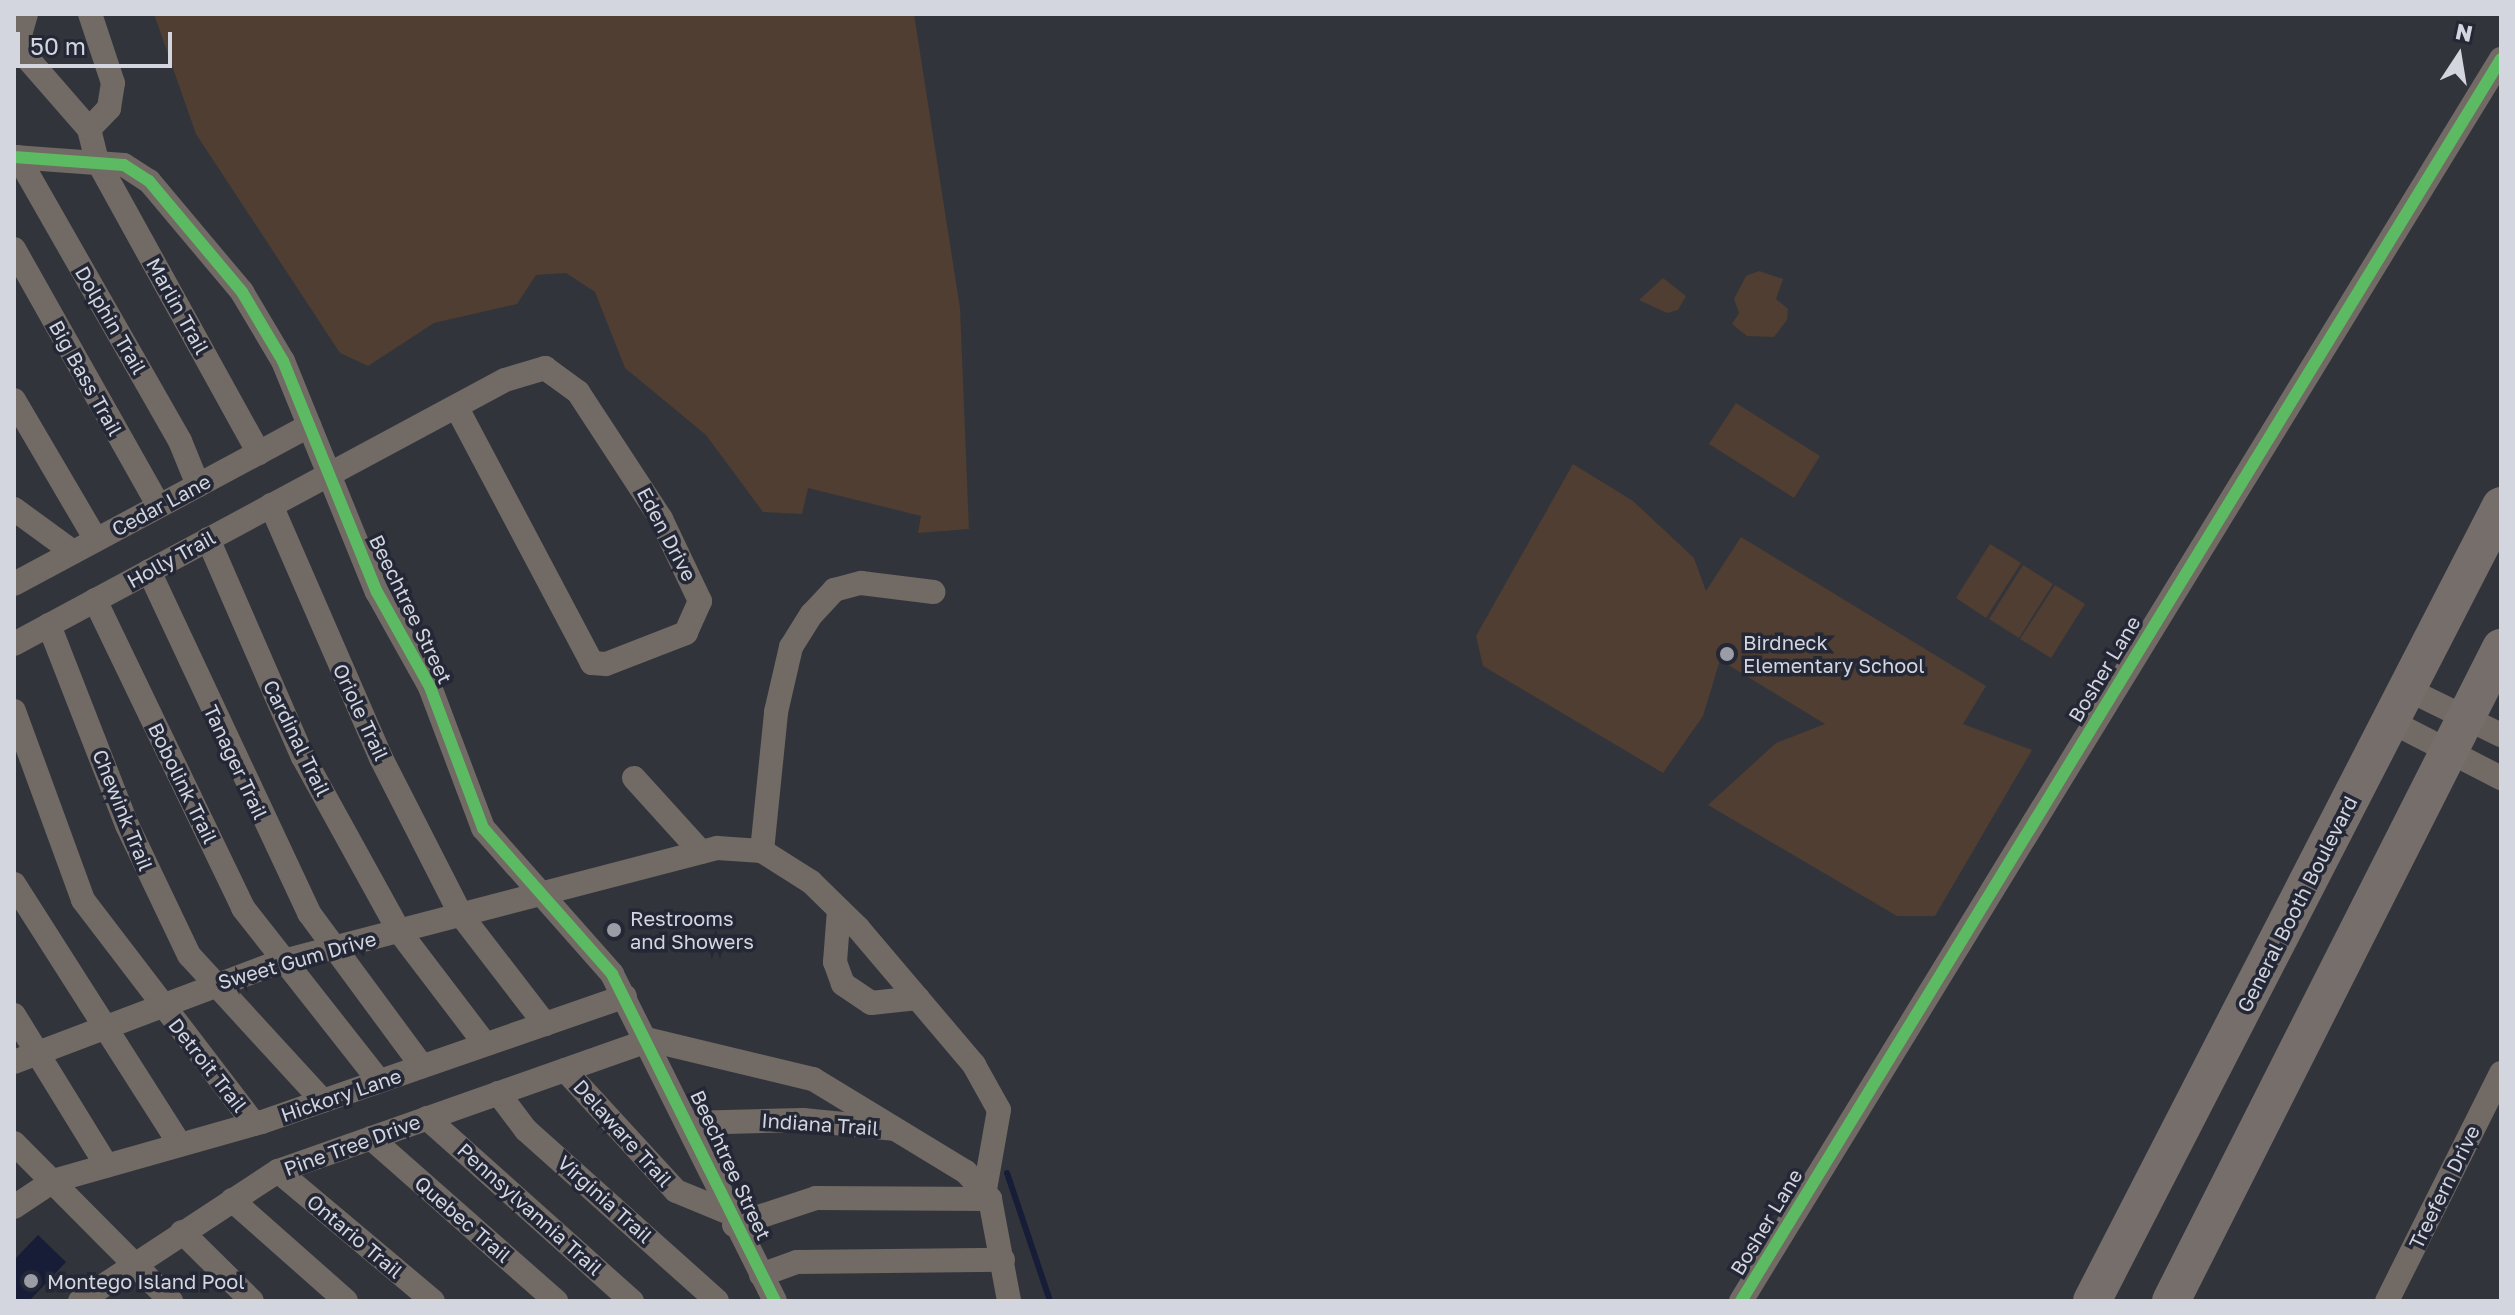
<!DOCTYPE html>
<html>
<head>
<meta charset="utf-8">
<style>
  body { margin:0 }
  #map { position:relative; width:2515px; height:1315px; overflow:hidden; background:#32343c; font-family:"Golos Text",sans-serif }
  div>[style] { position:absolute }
  .green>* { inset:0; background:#4f3e31 }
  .water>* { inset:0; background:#171d36 }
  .stream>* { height:6px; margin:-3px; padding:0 3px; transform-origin:3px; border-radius:3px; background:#171d36 }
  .minor>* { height:24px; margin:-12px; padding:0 12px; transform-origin:12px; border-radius:12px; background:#726a64 }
  .trunk>* { height:38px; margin:-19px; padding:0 19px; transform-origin:19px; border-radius:19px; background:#756e6a }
  .cycleway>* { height:12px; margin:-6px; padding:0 6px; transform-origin:6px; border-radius:6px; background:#5cba63 }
  .dots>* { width:22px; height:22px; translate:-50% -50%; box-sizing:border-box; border:4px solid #242836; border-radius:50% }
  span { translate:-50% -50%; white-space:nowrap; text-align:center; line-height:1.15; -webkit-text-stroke:7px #242836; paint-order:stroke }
  .street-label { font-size:20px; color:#d3d6df }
  .poi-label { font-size:20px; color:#d3d6df }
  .left { translate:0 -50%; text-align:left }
  .frame { position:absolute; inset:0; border:16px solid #d3d6df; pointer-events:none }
  .north { position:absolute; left:2419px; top:16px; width:80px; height:80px; -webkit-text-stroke:6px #242836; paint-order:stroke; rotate:12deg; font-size:22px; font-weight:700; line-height:32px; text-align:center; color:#d3d6df }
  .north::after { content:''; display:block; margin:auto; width:28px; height:36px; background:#d3d6df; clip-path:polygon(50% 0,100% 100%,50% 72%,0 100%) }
  .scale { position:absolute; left:16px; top:32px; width:156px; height:36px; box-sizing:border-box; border:4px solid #d3d6df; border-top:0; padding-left:10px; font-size:24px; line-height:28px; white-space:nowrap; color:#d3d6df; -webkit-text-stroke:6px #242836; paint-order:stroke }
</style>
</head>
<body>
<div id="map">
  <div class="green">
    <div style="clip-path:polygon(154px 14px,914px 14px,960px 308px,969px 529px,918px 533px,921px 516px,808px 488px,802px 514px,763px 512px,706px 435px,625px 368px,595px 292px,566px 273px,536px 275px,517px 304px,434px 323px,368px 366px,340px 353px,196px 134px)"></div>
    <div style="clip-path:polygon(1759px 271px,1783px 279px,1776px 299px,1788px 309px,1787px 320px,1774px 337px,1747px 336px,1732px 324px,1739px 313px,1734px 299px,1746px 276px)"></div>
    <div style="clip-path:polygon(1663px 278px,1686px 296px,1678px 310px,1667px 313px,1639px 300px)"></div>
    <div style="clip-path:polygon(1736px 403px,1820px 456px,1794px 498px,1709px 444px)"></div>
    <div style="clip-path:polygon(1573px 464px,1633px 501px,1694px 558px,1706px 591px,1741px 537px,1986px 686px,1963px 724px,2032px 750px,1935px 916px,1897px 916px,1708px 805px,1776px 743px,1825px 724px,1720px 660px,1703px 716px,1663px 773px,1483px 666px,1476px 636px)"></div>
    <div style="clip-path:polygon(1990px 544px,2021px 563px,1986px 618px,1956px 598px)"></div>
    <div style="clip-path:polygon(2023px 565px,2053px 584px,2019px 638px,1989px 619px)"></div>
    <div style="clip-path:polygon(2055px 585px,2085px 604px,2051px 658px,2020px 639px)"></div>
  </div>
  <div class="water">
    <div style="clip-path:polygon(38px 1235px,66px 1262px,29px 1301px,14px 1301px,14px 1260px)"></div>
  </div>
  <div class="stream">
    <div style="left:1007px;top:1173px;width:135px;rotate:71.4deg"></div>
  </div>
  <div class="minor">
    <div style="left:26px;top:14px;width:22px;rotate:106deg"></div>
    <div style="left:20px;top:35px;width:25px;rotate:72deg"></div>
    <div style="left:28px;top:59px;width:93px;rotate:48.9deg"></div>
    <div style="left:89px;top:129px;width:32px;rotate:76deg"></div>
    <div style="left:97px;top:160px;width:335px;rotate:61.1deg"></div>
    <div style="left:89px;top:129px;width:29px;rotate:-46deg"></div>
    <div style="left:109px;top:108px;width:25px;rotate:-81deg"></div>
    <div style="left:113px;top:83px;width:73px;rotate:-108.4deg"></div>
    <div style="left:14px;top:157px;width:110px;rotate:4.2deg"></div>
    <div style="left:124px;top:165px;width:30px;rotate:33deg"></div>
    <div style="left:149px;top:181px;width:145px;rotate:50deg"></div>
    <div style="left:242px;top:292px;width:80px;rotate:59.3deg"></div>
    <div style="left:283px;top:361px;width:249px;rotate:67.9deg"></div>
    <div style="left:377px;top:592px;width:109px;rotate:60.8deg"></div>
    <div style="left:430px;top:687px;width:151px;rotate:69.4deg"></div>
    <div style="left:483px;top:828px;width:195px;rotate:48.5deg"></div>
    <div style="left:612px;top:974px;width:365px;rotate:63.5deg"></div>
    <div style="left:18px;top:157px;width:327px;rotate:60.3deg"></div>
    <div style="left:180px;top:441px;width:48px;rotate:67.8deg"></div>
    <div style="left:14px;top:249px;width:295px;rotate:60.6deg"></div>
    <div style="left:14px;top:400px;width:162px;rotate:59.6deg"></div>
    <div style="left:271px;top:505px;width:276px;rotate:66.5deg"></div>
    <div style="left:381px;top:758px;width:176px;rotate:63deg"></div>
    <div style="left:461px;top:915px;width:138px;rotate:52.4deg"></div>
    <div style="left:14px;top:509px;width:73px;rotate:36.1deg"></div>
    <div style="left:208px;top:539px;width:238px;rotate:66.5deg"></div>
    <div style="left:303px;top:757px;width:199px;rotate:61.1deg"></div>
    <div style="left:399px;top:931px;width:142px;rotate:52.7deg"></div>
    <div style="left:149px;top:571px;width:378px;rotate:64.9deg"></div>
    <div style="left:309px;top:913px;width:190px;rotate:53.6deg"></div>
    <div style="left:14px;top:584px;width:335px;rotate:-28.2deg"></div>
    <div style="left:95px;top:600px;width:342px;rotate:64.3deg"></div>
    <div style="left:243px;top:908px;width:220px;rotate:51.8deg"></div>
    <div style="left:49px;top:625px;width:215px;rotate:68.7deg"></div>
    <div style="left:127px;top:825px;width:144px;rotate:64.5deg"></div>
    <div style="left:189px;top:955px;width:198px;rotate:47.5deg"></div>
    <div style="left:14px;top:644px;width:557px;rotate:-28.27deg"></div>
    <div style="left:505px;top:380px;width:42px;rotate:-16.7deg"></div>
    <div style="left:545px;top:368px;width:41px;rotate:36deg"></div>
    <div style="left:578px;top:392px;width:152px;rotate:56.8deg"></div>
    <div style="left:661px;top:519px;width:91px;rotate:64.6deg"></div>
    <div style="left:700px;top:601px;width:35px;rotate:114deg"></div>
    <div style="left:686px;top:633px;width:86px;rotate:158.8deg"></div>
    <div style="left:606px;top:664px;width:14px;rotate:-176deg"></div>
    <div style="left:592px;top:663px;width:289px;rotate:-117.9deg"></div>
    <div style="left:2409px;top:690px;width:102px;rotate:26.1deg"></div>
    <div style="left:14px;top:711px;width:201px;rotate:69.9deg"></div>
    <div style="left:83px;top:900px;width:282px;rotate:52.6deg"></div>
    <div style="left:2392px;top:722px;width:123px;rotate:27.2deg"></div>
    <div style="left:634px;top:778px;width:100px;rotate:47.8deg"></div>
    <div style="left:762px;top:851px;width:140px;rotate:-84.2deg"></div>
    <div style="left:776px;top:712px;width:67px;rotate:-77deg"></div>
    <div style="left:791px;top:647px;width:39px;rotate:-58deg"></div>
    <div style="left:812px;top:614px;width:33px;rotate:-47deg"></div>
    <div style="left:834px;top:590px;width:28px;rotate:-15deg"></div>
    <div style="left:861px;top:583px;width:73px;rotate:7.1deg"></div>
    <div style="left:14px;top:884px;width:309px;rotate:57.5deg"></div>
    <div style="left:839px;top:910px;width:52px;rotate:94.4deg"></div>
    <div style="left:835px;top:962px;width:23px;rotate:70deg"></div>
    <div style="left:843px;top:984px;width:34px;rotate:34deg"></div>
    <div style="left:871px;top:1003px;width:47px;rotate:-6.1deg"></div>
    <div style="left:14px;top:1015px;width:177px;rotate:58.4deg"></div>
    <div style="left:14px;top:1062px;width:283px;rotate:-20.7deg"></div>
    <div style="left:279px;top:962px;width:453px;rotate:-14.6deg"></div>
    <div style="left:717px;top:848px;width:45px;rotate:3.8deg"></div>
    <div style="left:762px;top:851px;width:58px;rotate:32.3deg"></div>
    <div style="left:811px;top:882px;width:66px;rotate:44.4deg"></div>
    <div style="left:858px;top:928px;width:180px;rotate:49.7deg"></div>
    <div style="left:974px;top:1065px;width:51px;rotate:60.9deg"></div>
    <div style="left:999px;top:1110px;width:80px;rotate:100deg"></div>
    <div style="left:565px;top:1070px;width:164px;rotate:47.5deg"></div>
    <div style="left:676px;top:1191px;width:55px;rotate:22.4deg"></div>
    <div style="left:498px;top:1093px;width:46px;rotate:52.9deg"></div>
    <div style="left:526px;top:1130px;width:256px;rotate:41.8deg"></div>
    <div style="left:427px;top:1118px;width:275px;rotate:41.8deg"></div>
    <div style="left:688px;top:1123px;width:115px;rotate:-1.5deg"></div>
    <div style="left:803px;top:1120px;width:91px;rotate:5.6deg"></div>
    <div style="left:371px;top:1138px;width:247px;rotate:41.4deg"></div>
    <div style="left:14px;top:1143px;width:223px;rotate:45.2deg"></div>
    <div style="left:278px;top:1171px;width:202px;rotate:40deg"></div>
    <div style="left:232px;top:1200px;width:152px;rotate:41.5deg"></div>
    <div style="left:14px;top:1207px;width:47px;rotate:-33.7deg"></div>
    <div style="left:53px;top:1181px;width:217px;rotate:-15.8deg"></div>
    <div style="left:262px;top:1122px;width:384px;rotate:-19.1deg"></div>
    <div style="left:734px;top:1225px;width:86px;rotate:-18.2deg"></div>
    <div style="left:816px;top:1198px;width:174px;rotate:0.3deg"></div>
    <div style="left:182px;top:1232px;width:98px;rotate:44.6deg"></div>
    <div style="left:761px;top:1275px;width:38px;rotate:-20deg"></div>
    <div style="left:797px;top:1262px;width:206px;rotate:-0.6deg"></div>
    <div style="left:80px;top:1301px;width:237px;rotate:-33.3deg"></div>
    <div style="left:278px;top:1171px;width:394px;rotate:-19.4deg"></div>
    <div style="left:650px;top:1040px;width:168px;rotate:13.5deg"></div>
    <div style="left:813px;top:1079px;width:179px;rotate:31.3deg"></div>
    <div style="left:966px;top:1172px;width:36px;rotate:48deg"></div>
    <div style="left:990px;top:1199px;width:104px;rotate:79.4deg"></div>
    <div style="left:1741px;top:1301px;width:1456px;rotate:-58.54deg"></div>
    <div style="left:2387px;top:1301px;width:255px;rotate:-63.4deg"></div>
  </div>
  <div class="trunk">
    <div style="left:2092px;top:1301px;width:894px;rotate:-62.78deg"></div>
    <div style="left:2171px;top:1301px;width:732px;rotate:-63.19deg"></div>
  </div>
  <div class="cycleway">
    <div style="left:14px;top:157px;width:110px;rotate:4.2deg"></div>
    <div style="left:124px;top:165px;width:30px;rotate:33deg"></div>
    <div style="left:149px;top:181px;width:145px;rotate:50deg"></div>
    <div style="left:242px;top:292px;width:80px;rotate:59.3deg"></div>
    <div style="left:283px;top:361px;width:249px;rotate:67.9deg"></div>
    <div style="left:377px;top:592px;width:109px;rotate:60.8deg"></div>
    <div style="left:430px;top:687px;width:151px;rotate:69.4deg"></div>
    <div style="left:483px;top:828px;width:195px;rotate:48.5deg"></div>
    <div style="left:612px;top:974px;width:365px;rotate:63.5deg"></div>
    <div style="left:1741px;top:1301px;width:1456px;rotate:-58.54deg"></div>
  </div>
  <div class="dots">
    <div style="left:1727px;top:654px;background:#9b9da6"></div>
    <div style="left:614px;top:930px;background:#9b9da6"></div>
    <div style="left:31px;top:1281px;background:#9b9da6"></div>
  </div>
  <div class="street-label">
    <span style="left:178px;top:306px;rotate:61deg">Marlin Trail</span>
    <span style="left:111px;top:320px;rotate:60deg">Dolphin Trail</span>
    <span style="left:86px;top:378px;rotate:61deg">Big Bass Trail</span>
    <span style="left:161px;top:505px;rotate:-28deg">Cedar Lane</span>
    <span style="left:667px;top:534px;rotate:62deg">Eden Drive</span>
    <span style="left:171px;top:559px;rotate:-29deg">Holly Trail</span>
    <span style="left:411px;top:609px;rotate:64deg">Beechtree Street</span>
    <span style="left:2104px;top:669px;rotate:-59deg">Bosher Lane</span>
    <span style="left:361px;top:712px;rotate:65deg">Oriole Trail</span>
    <span style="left:297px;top:738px;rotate:64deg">Cardinal Trail</span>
    <span style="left:236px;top:762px;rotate:65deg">Tanager Trail</span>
    <span style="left:183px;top:783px;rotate:64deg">Bobolink Trail</span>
    <span style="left:123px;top:810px;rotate:68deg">Chewink Trail</span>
    <span style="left:2297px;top:904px;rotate:-63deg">General Booth Boulevard</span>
    <span style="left:297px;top:960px;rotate:-16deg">Sweet Gum Drive</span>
    <span style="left:208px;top:1065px;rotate:52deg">Detroit Trail</span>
    <span style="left:341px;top:1095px;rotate:-19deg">Hickory Lane</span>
    <span style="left:820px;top:1124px;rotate:4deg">Indiana Trail</span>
    <span style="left:623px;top:1133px;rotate:48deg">Delaware Trail</span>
    <span style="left:352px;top:1145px;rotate:-20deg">Pine Tree Drive</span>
    <span style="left:731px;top:1165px;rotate:65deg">Beechtree Street</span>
    <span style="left:2444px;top:1187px;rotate:-64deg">Treefern Drive</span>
    <span style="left:605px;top:1199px;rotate:42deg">Virginia Trail</span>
    <span style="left:530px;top:1209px;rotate:42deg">Pennsylvannia Trail</span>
    <span style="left:463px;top:1219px;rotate:41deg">Quebec Trail</span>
    <span style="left:1766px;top:1222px;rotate:-59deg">Bosher Lane</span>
    <span style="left:355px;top:1236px;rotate:40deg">Ontario Trail</span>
  </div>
  <div class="poi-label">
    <span class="left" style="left:1743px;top:654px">Birdneck<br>Elementary School</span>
    <span class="left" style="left:630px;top:930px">Restrooms<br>and Showers</span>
    <span class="left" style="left:47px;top:1281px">Montego Island Pool</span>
  </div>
  <div class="frame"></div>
  <div class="north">N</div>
  <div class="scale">50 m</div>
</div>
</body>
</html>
